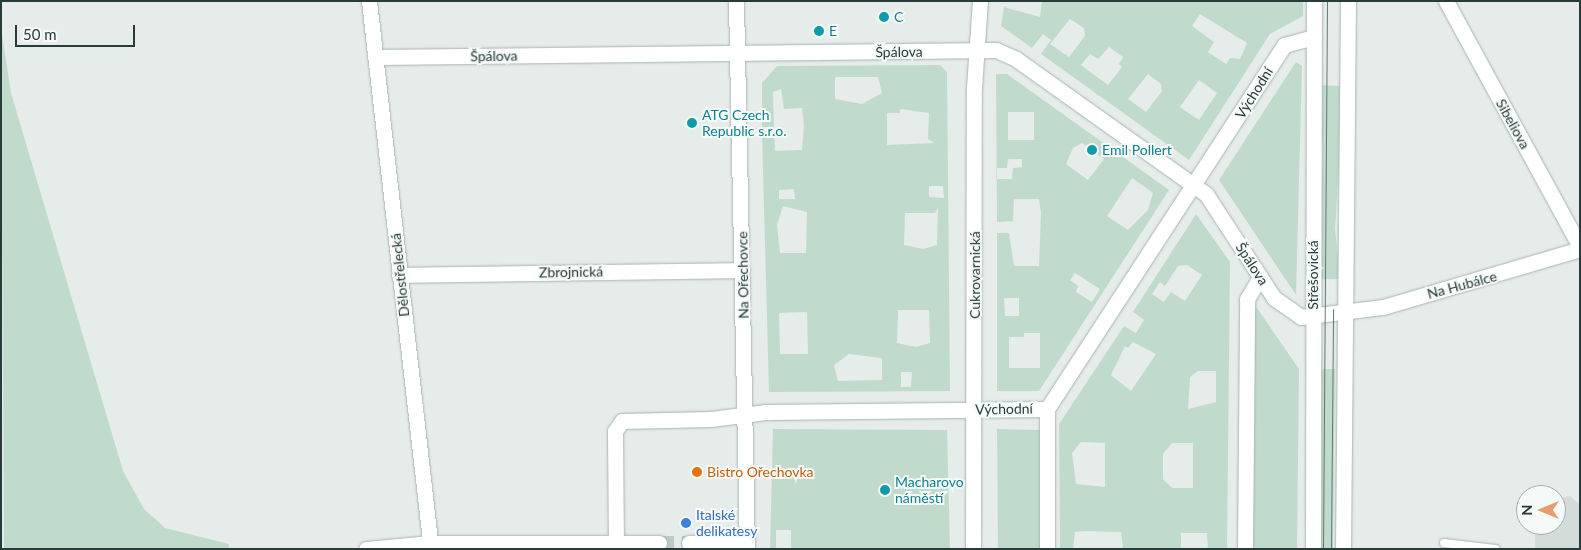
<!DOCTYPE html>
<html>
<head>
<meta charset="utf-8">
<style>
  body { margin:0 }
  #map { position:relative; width:1581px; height:550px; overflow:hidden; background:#e5ecea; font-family:Lato,sans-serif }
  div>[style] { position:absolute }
  .built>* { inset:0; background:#d3dcd9 }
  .green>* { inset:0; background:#c0dbcc }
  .street-tunnel>* { height:15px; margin-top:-7.5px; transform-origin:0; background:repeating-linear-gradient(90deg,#bfc9c7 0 15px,transparent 0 23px) }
  .roads { filter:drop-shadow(0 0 1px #a8b4b2) drop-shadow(0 0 1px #a8b4b2) }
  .lane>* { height:8px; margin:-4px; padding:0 4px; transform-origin:4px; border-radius:4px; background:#fff }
  .street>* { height:15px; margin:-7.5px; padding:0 7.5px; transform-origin:7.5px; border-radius:7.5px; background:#fff }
  .secondary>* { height:15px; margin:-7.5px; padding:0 7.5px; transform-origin:7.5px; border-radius:7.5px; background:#fff }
  .tram>* { height:1px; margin:-0.5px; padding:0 0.5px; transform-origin:0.5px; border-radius:0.5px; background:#607875 }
  .dots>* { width:14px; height:14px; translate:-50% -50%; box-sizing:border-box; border:2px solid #f5f9f8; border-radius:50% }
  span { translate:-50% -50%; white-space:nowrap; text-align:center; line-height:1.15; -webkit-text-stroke:4px #f5f9f8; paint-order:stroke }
  .culture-label { font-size:14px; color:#0d838f }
  .left { translate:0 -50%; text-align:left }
  .street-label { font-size:14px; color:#263c3a }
  .food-label { font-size:14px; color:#c56008 }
  .shop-label { font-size:14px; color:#366cbe }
  .frame { position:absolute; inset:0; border:2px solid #263c3a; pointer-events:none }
  .north { position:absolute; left:1516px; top:485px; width:50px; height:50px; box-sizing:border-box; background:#f5f9f8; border:1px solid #a2adac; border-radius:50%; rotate:270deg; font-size:14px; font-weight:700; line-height:20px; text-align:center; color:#263c3a }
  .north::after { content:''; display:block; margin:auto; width:18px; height:22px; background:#e49d6b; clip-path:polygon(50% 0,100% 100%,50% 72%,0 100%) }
  .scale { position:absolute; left:15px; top:25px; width:120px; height:22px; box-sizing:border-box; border:2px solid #263c3a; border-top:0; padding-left:6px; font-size:15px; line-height:18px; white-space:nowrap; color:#263c3a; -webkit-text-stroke:4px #f5f9f8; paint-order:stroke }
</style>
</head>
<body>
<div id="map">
  <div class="built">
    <div style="clip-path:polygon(1570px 496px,1580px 505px,1580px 549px,1535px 549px,1535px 525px,1556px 525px,1556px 499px)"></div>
  </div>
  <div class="green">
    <div style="clip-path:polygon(evenodd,1042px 1px,1303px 1px,1303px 16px,1270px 34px,1189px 160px,1041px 54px,1051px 40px,1043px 34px,1032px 48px,1001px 26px,1004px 7px,1040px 17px,1042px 1px,1200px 14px,1247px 43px,1240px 59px,1230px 58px,1226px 64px,1208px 52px,1214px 42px,1192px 26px,1200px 14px,1042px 1px,1070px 19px,1084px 28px,1085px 36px,1069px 57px,1050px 44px,1070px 19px,1042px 1px,1109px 47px,1123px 57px,1119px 64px,1122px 67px,1108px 85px,1081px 65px,1090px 54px,1098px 59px,1109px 47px,1042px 1px,1148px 74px,1161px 84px,1162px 91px,1146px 112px,1128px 99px,1148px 74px,1042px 1px,1199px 80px,1217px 93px,1199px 120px,1180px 107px,1199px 80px)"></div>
    <div style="clip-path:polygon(1px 28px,11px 93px,123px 471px,144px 509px,165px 528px,229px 544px,229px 548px,4px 549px)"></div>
    <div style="clip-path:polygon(1296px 62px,1302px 66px,1296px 295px,1219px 180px)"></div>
    <div style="clip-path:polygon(evenodd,940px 65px,947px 72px,950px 391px,769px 392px,762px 133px,774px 132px,775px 151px,802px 150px,804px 126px,802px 108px,784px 109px,781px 89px,773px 92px,774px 127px,762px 127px,762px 83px,777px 66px,940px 65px,835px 77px,878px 77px,882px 93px,862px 104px,835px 99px,835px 77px,940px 65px,900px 109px,929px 113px,928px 139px,934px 143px,887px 145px,887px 113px,900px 113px,900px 109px,940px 65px,929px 186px,943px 186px,944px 198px,929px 197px,929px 186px,940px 65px,794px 189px,795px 199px,779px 199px,779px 190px,794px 189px,940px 65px,783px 206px,807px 212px,806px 253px,780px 253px,777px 225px,783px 206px,940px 65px,938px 208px,937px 245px,923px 249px,904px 245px,905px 213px,935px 213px,938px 208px,940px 65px,898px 310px,929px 310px,930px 343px,916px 347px,897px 343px,898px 310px,940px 65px,807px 312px,808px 354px,780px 354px,779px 313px,807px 312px,940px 65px,849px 354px,882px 358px,882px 380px,838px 381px,834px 365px,849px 354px,940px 65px,901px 372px,912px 372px,911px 387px,901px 387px,901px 372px)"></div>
    <div style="clip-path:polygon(evenodd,996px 74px,1007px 74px,1169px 190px,1039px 391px,997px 391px,997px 233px,1009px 233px,1014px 266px,1039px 266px,1041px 213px,1039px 199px,1014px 199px,1013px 221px,997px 222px,996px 74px,1008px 112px,1034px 112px,1034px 140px,1008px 140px,1008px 112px,996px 74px,1082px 143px,1104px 159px,1088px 180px,1066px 164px,1073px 148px,1082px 143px,996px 74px,1008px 159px,1022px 159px,1022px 167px,1013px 168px,1012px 179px,996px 179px,996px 168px,1007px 168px,1008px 159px,996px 74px,1132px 178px,1153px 193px,1148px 210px,1128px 230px,1107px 216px,1132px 178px,996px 74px,1075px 273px,1100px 289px,1092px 302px,1076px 292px,1078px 286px,1070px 280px,1075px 273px,996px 74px,1004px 298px,1019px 298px,1019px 316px,1005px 316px,1004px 298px,996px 74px,1024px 333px,1040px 333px,1040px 368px,1009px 368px,1009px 337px,1024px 337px,1024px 333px)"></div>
    <div style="clip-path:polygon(1319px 85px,1344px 86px,1335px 229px,1340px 279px,1317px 279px,1323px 156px)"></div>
    <div style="clip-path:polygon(evenodd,1196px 214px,1230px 262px,1227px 549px,1208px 549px,1207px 533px,1181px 533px,1181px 549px,1123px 549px,1121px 532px,1086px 531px,1075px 532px,1073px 549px,1060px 549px,1059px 424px,1124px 326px,1136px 333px,1144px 320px,1133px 312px,1196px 214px,1187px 265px,1202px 275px,1185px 301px,1171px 292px,1164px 302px,1152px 294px,1160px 282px,1165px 286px,1178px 266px,1187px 265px,1196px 214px,1133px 342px,1156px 354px,1131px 391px,1111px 375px,1125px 346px,1128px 348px,1133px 342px,1196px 214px,1198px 371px,1216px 371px,1216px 402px,1188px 409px,1190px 377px,1198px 371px,1196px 214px,1081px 442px,1105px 443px,1105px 487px,1076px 484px,1072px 453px,1081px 442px,1196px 214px,1172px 443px,1193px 443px,1193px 488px,1172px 488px,1163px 479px,1163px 454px,1172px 443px)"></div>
    <div style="clip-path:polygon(1257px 308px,1299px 369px,1297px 549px,1251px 549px,1253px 310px)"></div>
    <div style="clip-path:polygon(1320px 369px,1335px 369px,1333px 549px,1318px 549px)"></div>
    <div style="clip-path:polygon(773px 429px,947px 430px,950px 549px,791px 549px,791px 530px,776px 530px,776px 549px,770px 549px)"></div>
    <div style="clip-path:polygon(997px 429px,1040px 430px,1040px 549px,998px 549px)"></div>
  </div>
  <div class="street-tunnel">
    <div style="left:659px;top:543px;width:30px"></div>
  </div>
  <div class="roads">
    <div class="lane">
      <div style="left:1444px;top:543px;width:52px;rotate:6.6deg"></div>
    </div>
    <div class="street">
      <div style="left:369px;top:1px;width:551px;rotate:83.55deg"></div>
      <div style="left:1446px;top:1px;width:280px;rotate:61.4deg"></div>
      <div style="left:377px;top:57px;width:619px;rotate:-0.65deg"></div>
      <div style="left:996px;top:50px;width:22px;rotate:24deg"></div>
      <div style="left:1016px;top:59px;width:233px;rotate:35.4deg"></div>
      <div style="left:1206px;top:194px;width:124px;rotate:56.8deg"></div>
      <div style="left:1274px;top:298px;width:33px;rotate:35deg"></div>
      <div style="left:1301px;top:317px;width:83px;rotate:-7deg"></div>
      <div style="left:1383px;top:307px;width:205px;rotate:-16.4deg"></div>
      <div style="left:399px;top:275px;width:343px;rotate:-0.8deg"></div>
      <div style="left:1047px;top:409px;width:434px;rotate:-56.9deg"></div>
      <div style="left:1284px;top:45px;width:31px;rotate:-15deg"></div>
      <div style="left:1047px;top:409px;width:140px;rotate:90deg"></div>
      <div style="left:689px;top:543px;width:58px;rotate:-1deg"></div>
      <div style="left:366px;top:549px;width:65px;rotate:-5.3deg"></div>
      <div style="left:431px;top:543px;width:228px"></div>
      <div style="left:616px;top:549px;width:118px;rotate:-90.5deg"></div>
      <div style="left:615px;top:431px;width:12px;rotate:-55deg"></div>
      <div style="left:622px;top:421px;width:89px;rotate:-1.3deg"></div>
      <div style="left:711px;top:419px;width:55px;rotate:-7.3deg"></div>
      <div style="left:766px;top:412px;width:281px;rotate:-0.6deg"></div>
      <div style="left:973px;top:549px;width:461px;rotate:-89.9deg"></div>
      <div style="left:974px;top:88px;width:87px;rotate:-86.1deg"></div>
      <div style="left:1245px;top:549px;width:250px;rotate:-89.5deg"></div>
      <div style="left:1247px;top:299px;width:26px;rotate:-59deg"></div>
    </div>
    <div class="secondary">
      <div style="left:736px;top:1px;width:548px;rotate:88.85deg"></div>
      <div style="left:1313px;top:549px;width:548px;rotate:-89.9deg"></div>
      <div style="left:1343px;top:549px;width:548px;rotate:-89.48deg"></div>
    </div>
  </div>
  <div class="tram">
    <div style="left:1323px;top:549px;width:548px;rotate:-89.58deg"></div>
    <div style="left:1331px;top:549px;width:240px;rotate:-89.5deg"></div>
  </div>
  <div class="dots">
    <div style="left:884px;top:17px;background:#0f9aa8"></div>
    <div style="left:819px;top:31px;background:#0f9aa8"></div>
    <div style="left:692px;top:123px;background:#0f9aa8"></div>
    <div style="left:1092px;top:150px;background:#0f9aa8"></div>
    <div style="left:697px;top:472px;background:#e8710a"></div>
    <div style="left:885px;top:490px;background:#0f9aa8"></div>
    <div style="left:686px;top:523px;background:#3f7fe0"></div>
  </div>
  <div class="culture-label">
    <span class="left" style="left:894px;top:17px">C</span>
    <span class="left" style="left:829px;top:31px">E</span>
    <span class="left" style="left:702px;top:123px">ATG Czech<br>Republic s.r.o.</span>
    <span class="left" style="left:1102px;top:150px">Emil Pollert</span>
    <span class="left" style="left:895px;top:490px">Macharovo<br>náměstí</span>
  </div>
  <div class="street-label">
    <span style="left:899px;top:52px;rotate:-1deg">Špálova</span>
    <span style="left:494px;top:56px;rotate:-1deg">Špálova</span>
    <span style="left:1254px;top:93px;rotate:-58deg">Východní</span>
    <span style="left:1513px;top:124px;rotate:61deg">Sibeliova</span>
    <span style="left:1252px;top:264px;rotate:57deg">Špálova</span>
    <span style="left:571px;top:272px;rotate:-1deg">Zbrojnická</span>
    <span style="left:400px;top:275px;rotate:-96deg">Dělostřelecká</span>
    <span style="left:743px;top:275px;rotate:-91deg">Na Ořechovce</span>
    <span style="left:975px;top:275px;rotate:-90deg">Cukrovarnická</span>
    <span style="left:1313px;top:275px;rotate:-90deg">Střešovická</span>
    <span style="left:1462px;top:285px;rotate:-15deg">Na Hubálce</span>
    <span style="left:1004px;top:409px;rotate:-1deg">Východní</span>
  </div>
  <div class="food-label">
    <span class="left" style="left:707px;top:472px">Bistro Ořechovka</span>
  </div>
  <div class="shop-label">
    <span class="left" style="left:696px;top:523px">Italské<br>delikatesy</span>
  </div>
  <div class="frame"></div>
  <div class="north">N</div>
  <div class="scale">50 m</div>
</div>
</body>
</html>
